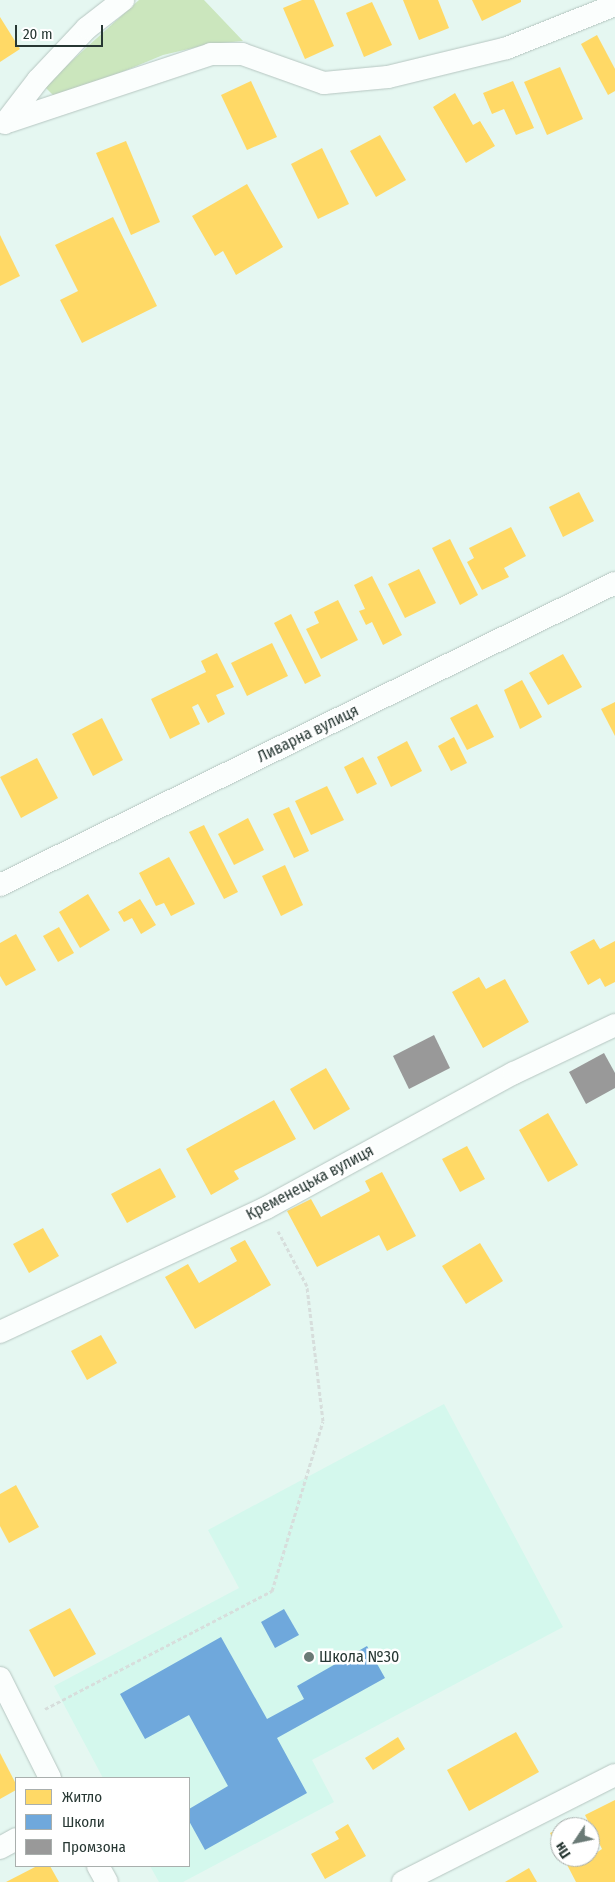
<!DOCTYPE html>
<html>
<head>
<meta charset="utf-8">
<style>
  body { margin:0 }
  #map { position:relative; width:615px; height:1882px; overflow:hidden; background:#e5f7f1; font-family:"Fira Sans Condensed",sans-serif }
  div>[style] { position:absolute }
  .built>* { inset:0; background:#d4f8ed }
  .green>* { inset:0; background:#cbe6bd }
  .homes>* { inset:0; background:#ffd966 }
  .schools>* { inset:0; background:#6fa8dc }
  .industry>* { inset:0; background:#999 }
  .path>* { height:3px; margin-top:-1.5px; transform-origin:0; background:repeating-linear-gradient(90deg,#d7dedc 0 4px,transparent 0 6.5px) }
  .roads { filter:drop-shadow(0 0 1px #b6c6c1) drop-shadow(0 0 1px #b6c6c1) }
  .street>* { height:22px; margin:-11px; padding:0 11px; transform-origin:11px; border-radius:11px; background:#fbfefd }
  .dots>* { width:14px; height:14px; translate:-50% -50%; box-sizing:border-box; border:2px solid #fff; border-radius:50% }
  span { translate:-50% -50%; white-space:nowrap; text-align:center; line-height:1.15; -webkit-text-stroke:5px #fff; paint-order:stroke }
  .street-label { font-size:16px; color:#273733 }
  .poi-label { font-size:16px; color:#273733 }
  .left { translate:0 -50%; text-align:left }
  .legend { position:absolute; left:15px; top:1777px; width:175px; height:90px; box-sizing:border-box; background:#fff; border:1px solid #a9afad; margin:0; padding:6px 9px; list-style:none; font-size:15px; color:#273733 }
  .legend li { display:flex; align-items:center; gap:10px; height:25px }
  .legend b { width:25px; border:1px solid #a9afad }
  .north { position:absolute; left:550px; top:1817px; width:50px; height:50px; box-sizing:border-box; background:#fff; border:1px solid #a9afad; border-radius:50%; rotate:236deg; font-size:14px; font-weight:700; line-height:20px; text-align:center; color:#273733 }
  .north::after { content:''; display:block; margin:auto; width:18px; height:22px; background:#6a7a76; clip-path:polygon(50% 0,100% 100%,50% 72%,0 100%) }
  .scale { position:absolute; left:15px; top:25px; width:88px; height:22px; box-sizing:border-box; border:2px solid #273733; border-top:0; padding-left:6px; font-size:15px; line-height:18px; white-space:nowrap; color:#273733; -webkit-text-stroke:4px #fff; paint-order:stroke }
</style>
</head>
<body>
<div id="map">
  <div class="built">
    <div style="clip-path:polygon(444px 1404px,563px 1627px,312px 1760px,334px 1802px,183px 1882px,159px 1882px,150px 1866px,189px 1866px,189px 1778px,103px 1778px,54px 1686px,239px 1588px,208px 1530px)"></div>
  </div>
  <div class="green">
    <div style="clip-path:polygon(139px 0,204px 0,243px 41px,210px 44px,163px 55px,57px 99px,44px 86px)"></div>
  </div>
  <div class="homes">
    <div style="clip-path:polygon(302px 0,314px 0,334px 46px,305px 59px,283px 8px)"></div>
    <div style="clip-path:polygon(403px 0,438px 0,449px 28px,419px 40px)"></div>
    <div style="clip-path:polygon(472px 0,521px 0,521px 2px,482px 21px)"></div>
    <div style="clip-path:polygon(372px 2px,392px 45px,364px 57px,346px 13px)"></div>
    <div style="clip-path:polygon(0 17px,20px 49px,0 62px)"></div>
    <div style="clip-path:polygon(597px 35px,615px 69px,615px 91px,608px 95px,581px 44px)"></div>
    <div style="clip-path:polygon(560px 67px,583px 119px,547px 135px,524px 82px)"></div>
    <div style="clip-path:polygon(251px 81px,277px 137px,247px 150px,221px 95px)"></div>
    <div style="clip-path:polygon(513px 81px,534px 128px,516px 135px,504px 109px,492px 114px,483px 93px)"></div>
    <div style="clip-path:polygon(455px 93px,473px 125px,480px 121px,495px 146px,466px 163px,433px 107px)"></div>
    <div style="clip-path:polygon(380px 135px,406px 180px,376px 197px,350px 151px)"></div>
    <div style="clip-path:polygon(126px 141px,160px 222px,131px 235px,96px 153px)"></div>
    <div style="clip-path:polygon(322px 148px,349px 204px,318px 219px,291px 164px)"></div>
    <div style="clip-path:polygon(247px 184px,283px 247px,236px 275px,223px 251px,215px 256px,192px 216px)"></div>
    <div style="clip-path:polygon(113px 217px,157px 306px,82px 343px,60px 300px,78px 291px,55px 245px)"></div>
    <div style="clip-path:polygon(0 235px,20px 276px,0 286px)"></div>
    <div style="clip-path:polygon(579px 492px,594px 521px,563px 537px,549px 507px)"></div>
    <div style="clip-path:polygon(511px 527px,526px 556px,504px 568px,509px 577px,482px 590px,467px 562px,474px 558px,469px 548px)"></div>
    <div style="clip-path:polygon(450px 539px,478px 595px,460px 605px,432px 548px)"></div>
    <div style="clip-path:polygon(419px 569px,436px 603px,405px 618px,388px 584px)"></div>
    <div style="clip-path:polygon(372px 576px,402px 635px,383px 645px,372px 622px,366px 625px,359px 611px,365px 609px,354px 585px)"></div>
    <div style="clip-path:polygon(338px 600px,358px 640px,321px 659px,306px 629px,319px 623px,314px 612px)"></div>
    <div style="clip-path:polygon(291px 614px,321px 676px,305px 684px,274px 623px)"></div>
    <div style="clip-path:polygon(272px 643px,288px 676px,247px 696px,231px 663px)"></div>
    <div style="clip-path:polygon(217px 653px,234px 687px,216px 695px,225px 714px,208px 723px,198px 704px,192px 707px,200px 724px,170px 739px,151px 699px,206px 672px,201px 661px)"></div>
    <div style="clip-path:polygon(563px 654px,582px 687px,548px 705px,529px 673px)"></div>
    <div style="clip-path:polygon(522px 680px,542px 717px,520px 729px,504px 690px)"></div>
    <div style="clip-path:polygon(615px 702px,615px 736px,601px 709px)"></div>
    <div style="clip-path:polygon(477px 704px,494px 737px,467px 750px,450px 718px)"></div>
    <div style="clip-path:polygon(102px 718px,123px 760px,93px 776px,72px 734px)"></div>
    <div style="clip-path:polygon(454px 737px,467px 763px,451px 771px,438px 746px)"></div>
    <div style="clip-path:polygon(407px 741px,422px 771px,391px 787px,377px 757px)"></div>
    <div style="clip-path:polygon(363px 757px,377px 784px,357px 794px,344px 767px)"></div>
    <div style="clip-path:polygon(37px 758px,58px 798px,21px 818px,0 777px)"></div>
    <div style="clip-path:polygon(327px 786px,344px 820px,311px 835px,295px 801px)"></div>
    <div style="clip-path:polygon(289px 807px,309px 851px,294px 858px,273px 814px)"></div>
    <div style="clip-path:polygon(248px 818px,264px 850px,234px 865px,218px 834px)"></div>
    <div style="clip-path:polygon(204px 825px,238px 892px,224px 899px,189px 832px)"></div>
    <div style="clip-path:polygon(169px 857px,195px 904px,171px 916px,164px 903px,156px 906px,139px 873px)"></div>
    <div style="clip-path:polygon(285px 865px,303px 905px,281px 916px,262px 876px)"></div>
    <div style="clip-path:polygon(88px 894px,110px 930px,80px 948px,59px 912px)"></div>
    <div style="clip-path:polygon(140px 899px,156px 925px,141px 934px,132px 918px,124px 922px,118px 912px)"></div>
    <div style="clip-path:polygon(59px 927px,74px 953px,58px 962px,43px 936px)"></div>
    <div style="clip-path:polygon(16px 934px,36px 970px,6px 986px,0 976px,0 943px)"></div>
    <div style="clip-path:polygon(594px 939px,600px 949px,615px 941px,615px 982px,605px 987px,600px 978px,588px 985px,570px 952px)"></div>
    <div style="clip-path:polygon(479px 977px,486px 989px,505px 979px,529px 1022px,483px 1048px,452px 992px)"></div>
    <div style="clip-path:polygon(326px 1068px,350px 1109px,314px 1130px,290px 1089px)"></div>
    <div style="clip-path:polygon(274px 1100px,296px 1139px,234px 1171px,239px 1179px,211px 1195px,186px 1149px)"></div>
    <div style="clip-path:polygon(548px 1113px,578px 1165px,548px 1182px,519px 1130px)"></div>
    <div style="clip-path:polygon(467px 1146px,485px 1179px,460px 1192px,442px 1159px)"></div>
    <div style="clip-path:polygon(160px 1168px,176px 1197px,127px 1223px,111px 1194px)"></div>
    <div style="clip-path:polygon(382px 1172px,416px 1236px,387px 1251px,379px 1235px,317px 1267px,287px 1211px,311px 1199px,321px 1217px,370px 1191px,365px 1181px)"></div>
    <div style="clip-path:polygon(43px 1228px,59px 1256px,29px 1273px,13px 1244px)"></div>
    <div style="clip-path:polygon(245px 1240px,271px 1285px,195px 1329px,165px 1277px,188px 1264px,199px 1283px,237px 1261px,230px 1248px)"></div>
    <div style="clip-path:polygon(480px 1243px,503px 1281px,466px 1304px,442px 1266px)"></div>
    <div style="clip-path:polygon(101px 1335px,117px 1363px,87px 1380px,71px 1351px)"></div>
    <div style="clip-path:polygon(16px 1485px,39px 1527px,9px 1543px,0 1526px,0 1494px)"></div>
    <div style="clip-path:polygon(70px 1608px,96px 1654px,54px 1677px,29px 1630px)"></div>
    <div style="clip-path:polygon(516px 1732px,539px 1772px,469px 1811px,447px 1770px)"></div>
    <div style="clip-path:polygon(398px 1737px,405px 1749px,373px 1770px,365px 1758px)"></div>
    <div style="clip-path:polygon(0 1753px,16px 1784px,16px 1790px,0 1799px)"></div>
    <div style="clip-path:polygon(615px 1800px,615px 1882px,576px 1882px,563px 1857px,590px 1857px,602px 1849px,585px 1815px)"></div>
    <div style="clip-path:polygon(348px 1824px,366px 1856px,325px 1879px,311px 1854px,339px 1839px,335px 1832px)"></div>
    <div style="clip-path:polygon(560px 1828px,560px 1852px,550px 1833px)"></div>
    <div style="clip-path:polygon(37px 1866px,50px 1866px,59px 1882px,6px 1882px)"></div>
    <div style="clip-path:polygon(529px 1868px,537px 1882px,505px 1882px)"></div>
  </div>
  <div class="schools">
    <div style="clip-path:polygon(284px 1609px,299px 1635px,275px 1648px,261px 1622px)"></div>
    <div style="clip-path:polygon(221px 1637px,267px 1719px,304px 1699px,297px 1686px,367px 1646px,385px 1678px,277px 1738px,307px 1793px,205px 1850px,189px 1821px,189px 1809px,228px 1786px,189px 1715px,145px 1739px,120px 1694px)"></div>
  </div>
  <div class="industry">
    <div style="clip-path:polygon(434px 1035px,450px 1068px,409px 1089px,393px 1056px)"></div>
    <div style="clip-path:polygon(604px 1053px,615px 1073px,615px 1088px,586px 1104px,569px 1072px)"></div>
  </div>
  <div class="path">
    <div style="left:45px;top:1709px;width:256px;rotate:-27.5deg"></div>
    <div style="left:272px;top:1591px;width:177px;rotate:-73.3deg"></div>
    <div style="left:323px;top:1421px;width:136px;rotate:-96.8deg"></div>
    <div style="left:307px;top:1286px;width:62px;rotate:-117.8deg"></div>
  </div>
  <div class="roads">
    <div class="street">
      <div style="left:10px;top:121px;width:212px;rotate:-18.4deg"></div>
      <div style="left:211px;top:54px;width:31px"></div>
      <div style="left:242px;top:54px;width:87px;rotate:19.5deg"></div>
      <div style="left:324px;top:83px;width:64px;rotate:-5.4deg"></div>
      <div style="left:388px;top:77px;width:122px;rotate:-13.7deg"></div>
      <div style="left:507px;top:48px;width:116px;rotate:-21.7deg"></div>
      <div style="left:5px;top:123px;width:54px;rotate:-52.5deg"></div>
      <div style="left:38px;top:80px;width:71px;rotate:-46.7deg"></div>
      <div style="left:87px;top:28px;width:46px;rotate:-37.9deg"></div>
      <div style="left:0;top:885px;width:685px;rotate:-26.15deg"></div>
      <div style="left:0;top:1332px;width:293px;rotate:-25deg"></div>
      <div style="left:266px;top:1208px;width:282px;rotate:-28.6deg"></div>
      <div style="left:514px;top:1073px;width:112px;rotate:-25.4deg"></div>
      <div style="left:0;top:1678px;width:112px;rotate:63.4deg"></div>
      <div style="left:0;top:1848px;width:18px;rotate:-29deg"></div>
      <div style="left:98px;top:1866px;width:18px;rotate:61deg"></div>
      <div style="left:403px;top:1882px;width:237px;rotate:-26.8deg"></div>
    </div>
  </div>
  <div class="dots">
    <div style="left:309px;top:1657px;background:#6a7a76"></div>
  </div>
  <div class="street-label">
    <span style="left:308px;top:734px;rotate:-26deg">Ливарна вулиця</span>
    <span style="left:310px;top:1183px;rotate:-28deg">Кременецька вулиця</span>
  </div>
  <div class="poi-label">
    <span class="left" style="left:319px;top:1657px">Школа №30</span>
  </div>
  <ul class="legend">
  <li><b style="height:14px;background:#ffd966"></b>Житло</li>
  <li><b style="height:14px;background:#6fa8dc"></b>Школи</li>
  <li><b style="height:14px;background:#999"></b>Промзона</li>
  </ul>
  <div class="north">Пн</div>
  <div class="scale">20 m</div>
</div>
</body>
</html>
